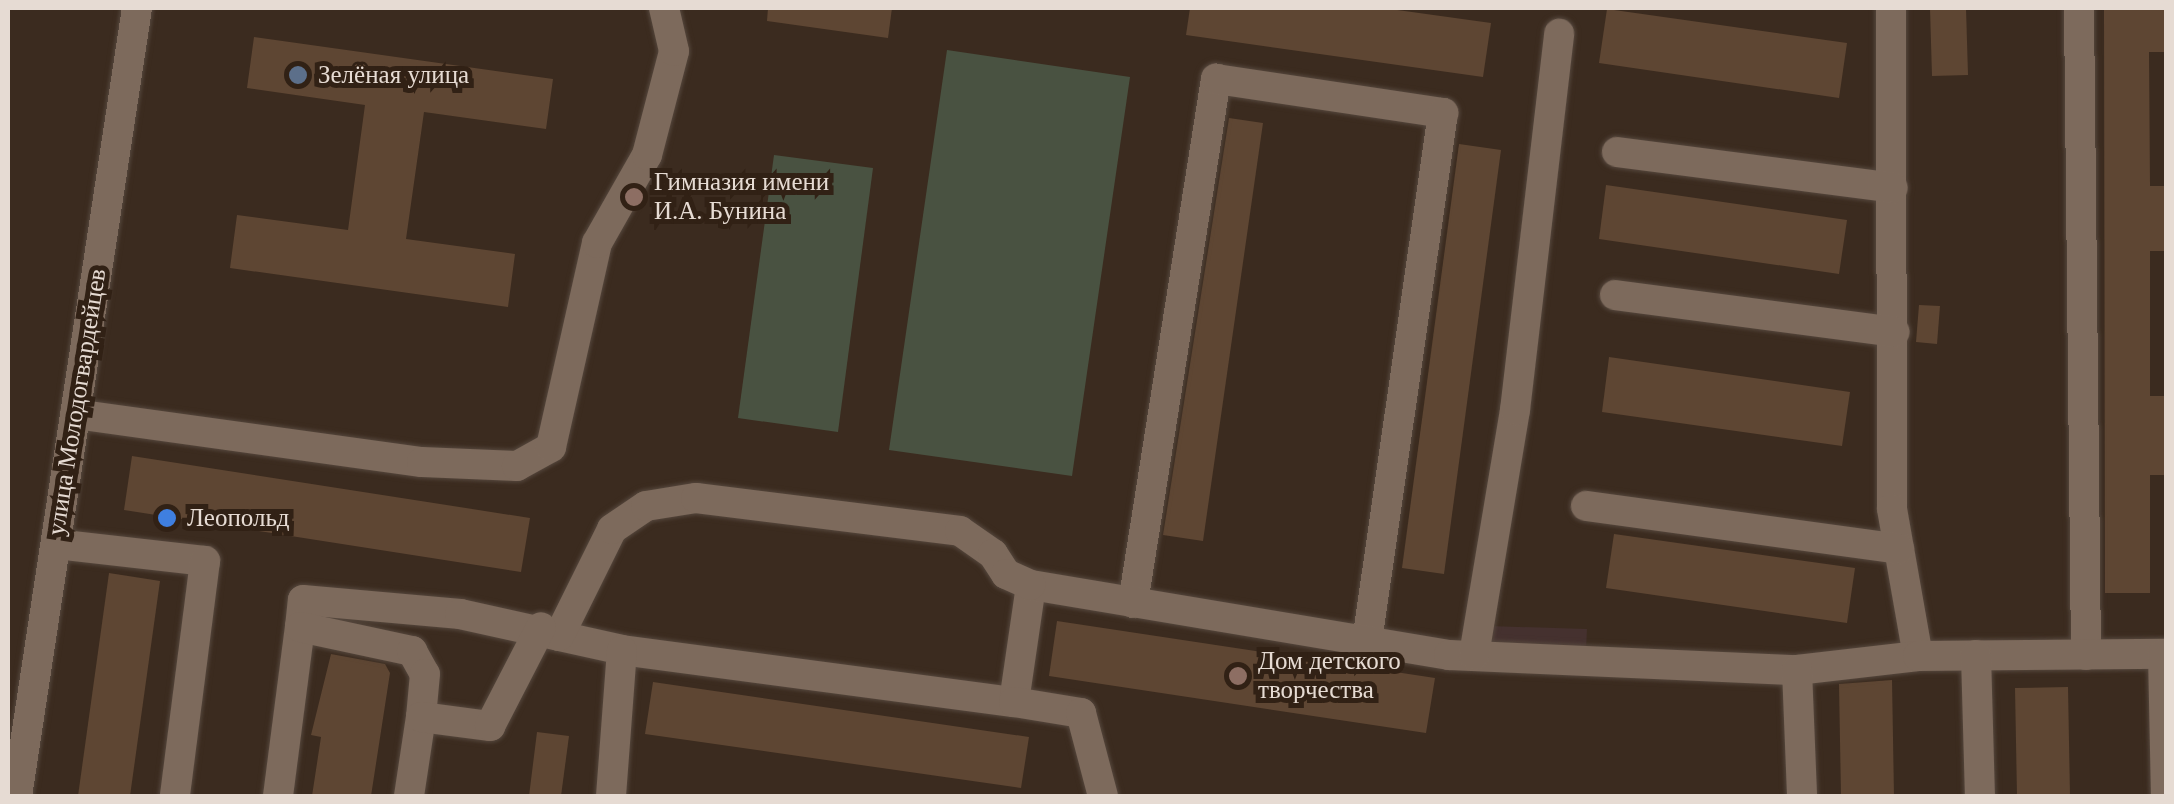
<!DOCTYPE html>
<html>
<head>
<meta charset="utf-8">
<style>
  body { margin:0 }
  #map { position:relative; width:2174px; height:804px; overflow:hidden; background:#3b2b1f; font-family:Georgia,serif }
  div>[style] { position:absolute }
  .commercial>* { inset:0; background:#45312f }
  .green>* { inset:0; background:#495241 }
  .building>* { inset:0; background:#5e4633 }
  .roads { filter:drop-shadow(0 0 2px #55473d) drop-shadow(0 0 2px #55473d) }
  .minor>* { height:30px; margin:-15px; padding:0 15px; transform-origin:15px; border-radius:15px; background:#7d6a5c }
  .dots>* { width:28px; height:28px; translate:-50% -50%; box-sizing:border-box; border:5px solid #312115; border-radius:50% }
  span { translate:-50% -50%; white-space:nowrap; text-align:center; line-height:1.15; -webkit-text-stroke:10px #312115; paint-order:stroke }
  .poi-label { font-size:25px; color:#e6dbd3 }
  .left { translate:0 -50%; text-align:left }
  .street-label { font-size:25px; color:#e6dbd3 }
  .frame { position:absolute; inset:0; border:10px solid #e6dbd3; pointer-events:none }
</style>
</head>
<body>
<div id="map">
  <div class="commercial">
    <div style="clip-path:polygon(1489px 626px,1587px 629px,1586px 650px,1488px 647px)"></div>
  </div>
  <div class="green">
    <div style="clip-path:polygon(947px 50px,1130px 77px,1072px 476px,889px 450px)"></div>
    <div style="clip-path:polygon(774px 155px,873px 168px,838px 432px,738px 418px)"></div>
  </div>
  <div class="building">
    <div style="clip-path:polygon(768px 8px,892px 8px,888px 38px,767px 21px)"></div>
    <div style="clip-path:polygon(1190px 8px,1383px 8px,1491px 23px,1483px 77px,1186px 35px)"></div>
    <div style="clip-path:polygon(1930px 8px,1966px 8px,1968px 75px,1932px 76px)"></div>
    <div style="clip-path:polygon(2104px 8px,2166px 8px,2166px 52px,2149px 52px,2150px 186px,2166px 186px,2166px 251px,2150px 251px,2150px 396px,2166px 396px,2166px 475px,2150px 475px,2150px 593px,2105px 593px)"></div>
    <div style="clip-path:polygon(1607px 9px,1847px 43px,1839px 98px,1599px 63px)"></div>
    <div style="clip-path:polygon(254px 37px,553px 79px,546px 129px,424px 112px,406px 239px,515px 254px,508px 307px,230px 268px,237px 215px,348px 230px,365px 105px,247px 88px)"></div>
    <div style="clip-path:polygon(1229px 118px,1263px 123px,1203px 541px,1163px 535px)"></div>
    <div style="clip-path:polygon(1459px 144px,1501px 150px,1444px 574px,1402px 568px)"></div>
    <div style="clip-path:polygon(1606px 185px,1847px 220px,1839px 274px,1599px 239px)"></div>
    <div style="clip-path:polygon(1919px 305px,1940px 306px,1937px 344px,1916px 342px)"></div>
    <div style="clip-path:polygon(1609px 357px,1850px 392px,1842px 446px,1602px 412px)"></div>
    <div style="clip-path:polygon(132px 456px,530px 518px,521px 572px,124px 510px)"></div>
    <div style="clip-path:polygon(1614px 534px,1855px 568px,1847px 623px,1606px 588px)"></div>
    <div style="clip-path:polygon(109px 573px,160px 581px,130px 796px,78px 796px)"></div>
    <div style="clip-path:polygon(1057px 621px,1435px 678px,1426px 733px,1049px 676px)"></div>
    <div style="clip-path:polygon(331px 654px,385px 664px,390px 673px,371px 796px,312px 796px,321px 737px,311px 735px)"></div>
    <div style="clip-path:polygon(1892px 680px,1894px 796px,1841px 796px,1839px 684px)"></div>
    <div style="clip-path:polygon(653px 682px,1029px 737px,1021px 788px,645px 734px)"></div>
    <div style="clip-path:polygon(2068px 687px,2070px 796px,2017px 796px,2015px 688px)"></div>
    <div style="clip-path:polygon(537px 732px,569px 736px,561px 796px,529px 796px)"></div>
  </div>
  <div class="roads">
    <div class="minor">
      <div style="left:1891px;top:8px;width:501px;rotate:89.89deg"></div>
      <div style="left:1892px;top:509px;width:149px;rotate:80deg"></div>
      <div style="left:2079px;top:8px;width:647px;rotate:89.38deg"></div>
      <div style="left:1617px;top:152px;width:278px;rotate:7.4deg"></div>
      <div style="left:1615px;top:295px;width:282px;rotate:7.5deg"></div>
      <div style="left:75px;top:414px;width:350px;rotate:7.9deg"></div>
      <div style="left:422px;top:462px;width:95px;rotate:2.4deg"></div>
      <div style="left:517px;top:466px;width:39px;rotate:-29deg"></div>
      <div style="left:551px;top:447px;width:209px;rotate:-77.3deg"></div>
      <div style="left:597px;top:243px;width:101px;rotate:-60.4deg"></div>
      <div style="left:647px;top:155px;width:107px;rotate:-75.4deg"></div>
      <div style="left:674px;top:51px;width:44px;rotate:-103.1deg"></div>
      <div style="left:1586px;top:506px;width:316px;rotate:7.8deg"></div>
      <div style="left:56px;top:544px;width:150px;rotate:6.5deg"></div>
      <div style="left:205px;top:561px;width:237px;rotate:97.3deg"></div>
      <div style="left:1133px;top:603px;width:531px;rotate:-81deg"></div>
      <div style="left:1216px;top:79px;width:230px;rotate:8.5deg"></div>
      <div style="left:1443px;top:113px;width:534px;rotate:98.18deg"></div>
      <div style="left:300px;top:627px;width:27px;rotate:-84deg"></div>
      <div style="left:303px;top:600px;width:158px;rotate:5.1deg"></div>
      <div style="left:460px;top:614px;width:166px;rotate:12.5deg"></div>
      <div style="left:622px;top:650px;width:395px;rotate:7.6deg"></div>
      <div style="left:1014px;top:702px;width:118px;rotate:-81.7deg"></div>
      <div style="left:1031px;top:585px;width:424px;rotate:9.5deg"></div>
      <div style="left:1449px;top:655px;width:348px;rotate:2.5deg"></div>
      <div style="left:1797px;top:670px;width:122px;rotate:-6.6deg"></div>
      <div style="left:1918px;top:656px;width:248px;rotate:-0.5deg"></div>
      <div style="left:559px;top:636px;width:119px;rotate:-63.6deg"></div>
      <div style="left:612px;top:529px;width:41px;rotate:-34.1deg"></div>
      <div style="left:646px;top:506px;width:51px;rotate:-9.1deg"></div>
      <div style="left:696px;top:498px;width:266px;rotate:7.1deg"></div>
      <div style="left:960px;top:531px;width:40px;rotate:34.9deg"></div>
      <div style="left:993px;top:554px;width:24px;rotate:57deg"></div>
      <div style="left:1006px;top:574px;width:27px;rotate:24deg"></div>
      <div style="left:2163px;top:654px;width:141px;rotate:88.8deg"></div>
      <div style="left:1474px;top:655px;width:248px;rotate:-80.5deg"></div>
      <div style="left:1515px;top:410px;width:379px;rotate:-83.3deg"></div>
      <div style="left:1976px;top:655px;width:141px;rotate:88.4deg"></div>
      <div style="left:1797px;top:670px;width:126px;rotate:87.7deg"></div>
      <div style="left:1014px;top:702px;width:68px;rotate:9.3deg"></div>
      <div style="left:1081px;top:713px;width:86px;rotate:75.2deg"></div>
      <div style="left:17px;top:796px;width:797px;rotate:-81.34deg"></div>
      <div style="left:278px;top:796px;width:170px;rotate:-82.6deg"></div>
      <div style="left:300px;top:627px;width:115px;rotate:12.1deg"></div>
      <div style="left:412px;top:651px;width:26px;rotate:61deg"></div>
      <div style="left:425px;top:674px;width:43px;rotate:95.3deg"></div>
      <div style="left:409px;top:796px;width:80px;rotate:-81.4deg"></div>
      <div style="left:421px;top:717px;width:70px;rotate:7.4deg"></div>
      <div style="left:490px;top:726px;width:111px;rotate:-62.7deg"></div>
      <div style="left:611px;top:796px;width:146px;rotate:-85.7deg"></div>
    </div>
  </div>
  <div class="dots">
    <div style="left:298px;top:75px;background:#5c6f8a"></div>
    <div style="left:634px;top:197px;background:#8d6e63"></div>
    <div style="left:167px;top:518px;background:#3f7fe0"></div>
    <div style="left:1238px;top:676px;background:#8d6e63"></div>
  </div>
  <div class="poi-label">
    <span class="left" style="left:318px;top:75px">Зелёная улица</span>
    <span class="left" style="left:654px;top:197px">Гимназия имени<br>И.А. Бунина</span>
    <span class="left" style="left:187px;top:518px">Леопольд</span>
    <span class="left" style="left:1258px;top:676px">Дом детского<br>творчества</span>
  </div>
  <div class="street-label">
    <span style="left:77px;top:402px;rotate:-81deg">улица Молодогвардейцев</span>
  </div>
  <div class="frame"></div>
</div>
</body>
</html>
